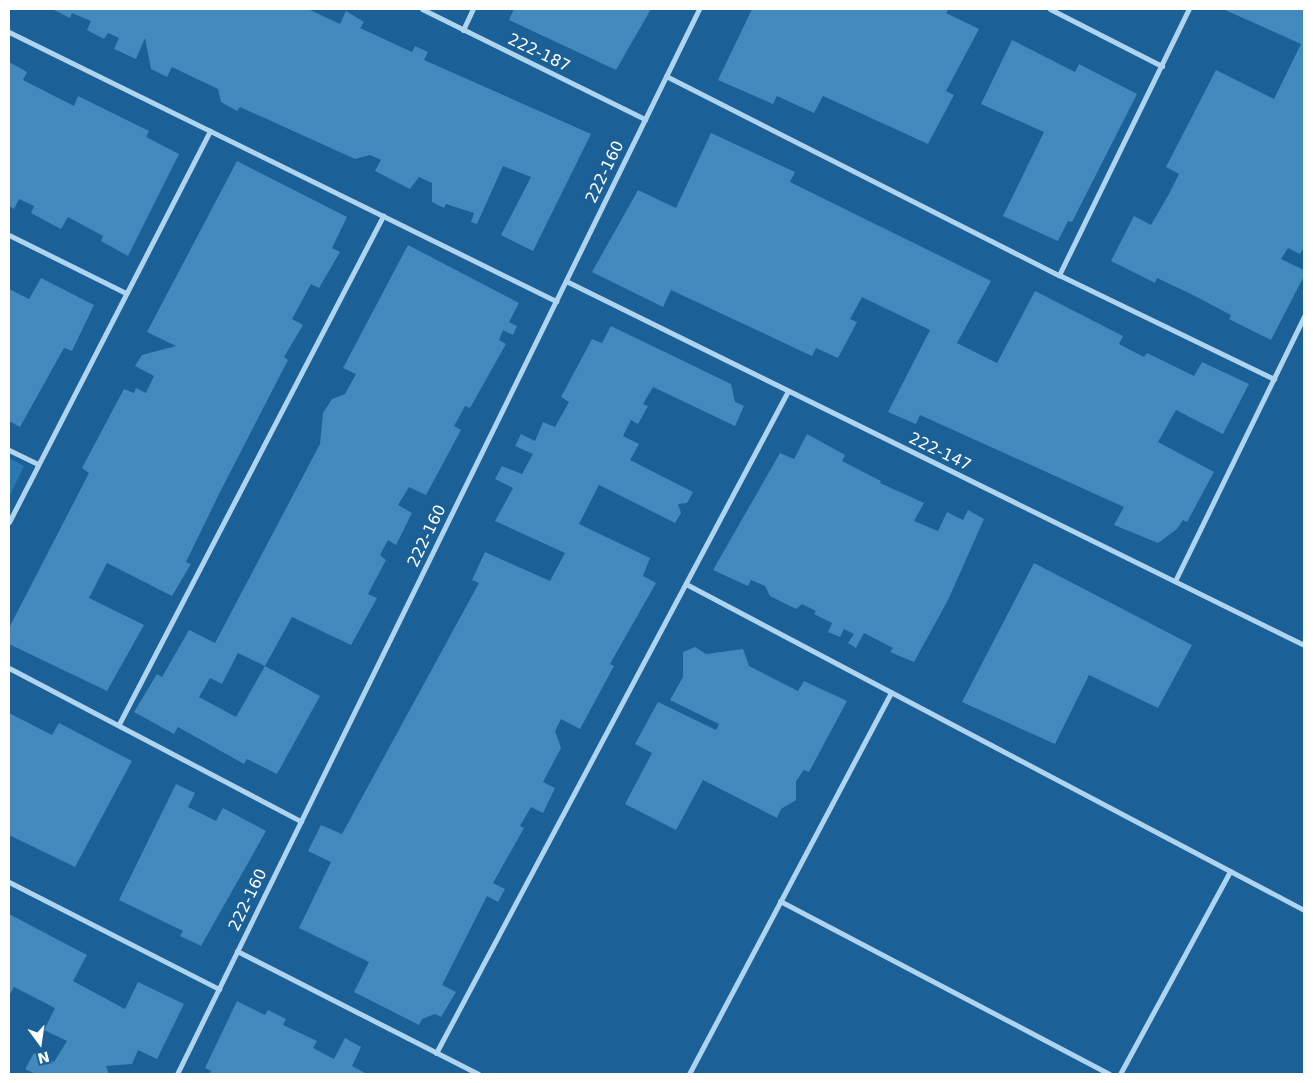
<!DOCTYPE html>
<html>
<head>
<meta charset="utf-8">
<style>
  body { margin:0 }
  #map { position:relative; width:1313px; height:1083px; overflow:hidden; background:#1b6096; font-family:"DejaVu Sans",sans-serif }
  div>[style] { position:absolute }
  .green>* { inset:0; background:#2b79b2 }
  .building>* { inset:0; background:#4489bd }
  .minor>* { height:5px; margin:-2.5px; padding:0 2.5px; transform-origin:2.5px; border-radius:2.5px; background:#aed4f0 }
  span { translate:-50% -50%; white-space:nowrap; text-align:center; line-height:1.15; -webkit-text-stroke:5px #1b6096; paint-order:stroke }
  .street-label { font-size:16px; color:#fff }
  .frame { position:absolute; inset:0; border:10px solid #fff; pointer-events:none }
  .north { position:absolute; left:15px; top:1018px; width:50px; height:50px; -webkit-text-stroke:4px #1b6096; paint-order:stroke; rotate:166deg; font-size:14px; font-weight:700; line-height:20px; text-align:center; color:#fff }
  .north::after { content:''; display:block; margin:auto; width:18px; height:22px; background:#fff; clip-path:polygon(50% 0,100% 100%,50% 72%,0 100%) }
</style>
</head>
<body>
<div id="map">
  <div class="green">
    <div style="clip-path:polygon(9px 458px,24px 466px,9px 497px)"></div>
  </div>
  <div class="building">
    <div style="clip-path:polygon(52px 9px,308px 9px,340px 24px,346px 11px,364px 22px,360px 28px,412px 52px,415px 46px,428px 52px,424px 60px,591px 134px,533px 251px,501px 235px,531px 177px,503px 166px,477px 224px,471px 222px,474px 213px,446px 204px,444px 208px,432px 202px,432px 183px,419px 177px,410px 189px,375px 171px,381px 160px,370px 155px,355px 159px,240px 107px,237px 111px,221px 102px,218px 89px,172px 67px,167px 77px,151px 69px,145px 38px,136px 59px,114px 49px,119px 38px,108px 33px,104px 39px,87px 30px,91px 21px,72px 13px,70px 18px)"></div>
    <div style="clip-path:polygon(514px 9px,651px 9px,616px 70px,509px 20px)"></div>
    <div style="clip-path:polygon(752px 9px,949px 9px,946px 13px,979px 29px,946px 91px,954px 95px,928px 144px,823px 96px,814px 113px,777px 96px,773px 104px,718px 80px)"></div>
    <div style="clip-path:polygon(1223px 9px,1304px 9px,1304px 247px,1300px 254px,1288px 248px,1281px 259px,1304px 270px,1304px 276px,1271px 340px,1229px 319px,1231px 315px,1193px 295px,1157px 278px,1155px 283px,1111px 261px,1134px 216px,1151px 225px,1169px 194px,1179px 174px,1166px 167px,1216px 70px,1274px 99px,1301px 44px)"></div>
    <div style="clip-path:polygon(1012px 40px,1075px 72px,1079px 64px,1137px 94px,1072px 222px,1068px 221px,1058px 241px,1003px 216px,1044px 132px,981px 104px)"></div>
    <div style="clip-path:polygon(9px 62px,27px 72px,23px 80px,74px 106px,78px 96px,149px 131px,146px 137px,179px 154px,128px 256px,101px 241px,103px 236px,68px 217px,61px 229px,31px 213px,34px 206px,19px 199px,14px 209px,9px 206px)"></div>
    <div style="clip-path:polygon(711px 133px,795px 172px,790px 182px,991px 281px,957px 343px,997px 363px,1035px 291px,1123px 336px,1119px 344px,1144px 357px,1147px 353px,1194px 376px,1202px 362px,1249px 384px,1223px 434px,1176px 410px,1158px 442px,1214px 472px,1187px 522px,1183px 520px,1177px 529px,1158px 543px,1114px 525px,1124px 507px,920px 415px,916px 424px,888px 412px,930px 330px,862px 297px,850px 319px,857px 322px,838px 358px,816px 348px,812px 356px,671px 290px,663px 307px,592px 272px,638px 190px,676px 208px)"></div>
    <div style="clip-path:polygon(237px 161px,347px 217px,332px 248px,340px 252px,319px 288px,311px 284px,292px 319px,303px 325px,284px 357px,288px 360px,219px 494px,186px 562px,191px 564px,172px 596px,107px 563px,89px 598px,144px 625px,107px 691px,9px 644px,9px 628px,89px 473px,82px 468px,124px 389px,134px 393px,136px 388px,146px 393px,154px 376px,135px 366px,142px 355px,176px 346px,147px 332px)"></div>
    <div style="clip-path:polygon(evenodd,408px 245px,519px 303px,509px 322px,517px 326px,513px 335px,503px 330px,499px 340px,506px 344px,470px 408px,465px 406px,454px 426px,461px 430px,426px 495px,409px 487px,398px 505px,412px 513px,396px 545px,388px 540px,380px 555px,386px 560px,368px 594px,377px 598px,351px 645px,292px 617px,265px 666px,320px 696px,277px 774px,247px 759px,244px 764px,178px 727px,174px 734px,134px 712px,157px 674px,162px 677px,189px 630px,215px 643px,320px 444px,323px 413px,332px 399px,345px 394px,356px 374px,343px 368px,408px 245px,238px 653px,265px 666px,236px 717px,199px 697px,210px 678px,222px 684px,238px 653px)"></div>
    <div style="clip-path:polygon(41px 278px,94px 305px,72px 351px,64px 348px,20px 427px,9px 421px,9px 289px,29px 299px)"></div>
    <div style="clip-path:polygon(611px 326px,731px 384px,735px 402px,744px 406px,735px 426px,653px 387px,643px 404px,648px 406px,638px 424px,631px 420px,623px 436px,639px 444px,630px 460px,693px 492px,687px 503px,678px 504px,681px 513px,675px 523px,599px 485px,579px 524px,650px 558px,643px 576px,656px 583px,610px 664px,614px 666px,580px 729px,561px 719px,555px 731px,561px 748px,543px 782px,555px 788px,543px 813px,531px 807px,520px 826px,524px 828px,493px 883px,505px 889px,498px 902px,487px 896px,442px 985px,456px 992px,441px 1017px,435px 1014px,422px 1019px,419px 1025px,354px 992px,369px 962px,299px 928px,331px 862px,308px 851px,321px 825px,342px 834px,479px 583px,472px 580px,485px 552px,550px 581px,565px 553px,495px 521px,513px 488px,495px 479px,502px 466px,522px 474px,533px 454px,515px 446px,521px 434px,535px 441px,543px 422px,555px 427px,569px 402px,561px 397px,592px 339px,602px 343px)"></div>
    <div style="clip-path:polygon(807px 434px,845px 455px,842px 461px,881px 481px,880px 483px,924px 503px,914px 521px,938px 531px,947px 512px,963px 520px,968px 510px,984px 519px,948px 600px,914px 662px,890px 652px,893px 648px,864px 633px,856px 648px,848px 643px,854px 634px,844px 629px,840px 637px,828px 632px,832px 623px,814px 614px,816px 611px,802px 604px,796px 609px,770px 596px,765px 586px,751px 580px,748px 586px,713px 570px,780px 453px,794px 459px)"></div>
    <div style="clip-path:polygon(1034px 563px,1192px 645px,1158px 708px,1089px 675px,1055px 744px,962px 702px)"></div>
    <div style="clip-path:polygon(695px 647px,706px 654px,743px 649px,749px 666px,798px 691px,804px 681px,847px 701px,809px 772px,804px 770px,796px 781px,796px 800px,781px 809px,777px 818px,703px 780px,676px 830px,625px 804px,652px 753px,635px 744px,658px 702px,716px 730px,719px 724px,670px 700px,683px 677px,683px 652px)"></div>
    <div style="clip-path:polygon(9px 713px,52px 735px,59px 723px,132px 761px,75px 867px,9px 835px)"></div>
    <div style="clip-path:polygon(176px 784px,195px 793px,188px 807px,216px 821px,223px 808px,266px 831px,201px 946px,180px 936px,183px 931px,119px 900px)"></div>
    <div style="clip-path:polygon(9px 914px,87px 955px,73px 981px,125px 1009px,138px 982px,184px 1004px,157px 1059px,138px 1050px,132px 1064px,106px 1066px,109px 1074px,36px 1074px,25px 1069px,34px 1053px,54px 1062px,67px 1041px,44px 1030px,55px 1008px,14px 987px,9px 996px)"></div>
    <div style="clip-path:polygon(237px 1001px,265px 1015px,268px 1010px,286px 1019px,283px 1025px,317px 1041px,313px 1048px,334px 1059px,345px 1038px,361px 1047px,352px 1066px,367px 1074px,209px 1074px,211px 1071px,205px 1068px)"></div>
  </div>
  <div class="minor">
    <div style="left:422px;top:9px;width:249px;rotate:26.3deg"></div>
    <div style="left:1050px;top:9px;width:126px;rotate:27deg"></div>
    <div style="left:463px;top:30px;width:23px;rotate:-65deg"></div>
    <div style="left:9px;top:32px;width:610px;rotate:26.19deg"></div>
    <div style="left:666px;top:76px;width:441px;rotate:26.9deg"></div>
    <div style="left:1059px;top:275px;width:239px;rotate:25.8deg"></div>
    <div style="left:9px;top:235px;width:131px;rotate:26.4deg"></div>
    <div style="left:1059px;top:275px;width:296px;rotate:-64deg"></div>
    <div style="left:566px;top:281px;width:823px;rotate:26.25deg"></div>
    <div style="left:9px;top:450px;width:32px;rotate:26deg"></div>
    <div style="left:9px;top:522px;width:440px;rotate:-62.8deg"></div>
    <div style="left:1175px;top:581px;width:295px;rotate:-64deg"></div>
    <div style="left:686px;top:584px;width:699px;rotate:27.81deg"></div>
    <div style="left:9px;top:668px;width:330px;rotate:27.7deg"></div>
    <div style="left:119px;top:724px;width:573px;rotate:-62.54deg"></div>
    <div style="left:9px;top:882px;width:236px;rotate:27deg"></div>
    <div style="left:780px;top:901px;width:372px;rotate:27.7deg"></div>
    <div style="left:237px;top:951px;width:271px;rotate:27deg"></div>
    <div style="left:436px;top:1053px;width:750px;rotate:-62deg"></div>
    <div style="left:177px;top:1074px;width:1186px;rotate:-63.89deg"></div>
    <div style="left:689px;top:1074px;width:432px;rotate:-62.1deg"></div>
    <div style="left:1120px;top:1074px;width:231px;rotate:-61.5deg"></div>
  </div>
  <div class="street-label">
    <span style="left:539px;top:53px;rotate:26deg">222-187</span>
    <span style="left:605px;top:172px;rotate:-64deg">222-160</span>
    <span style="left:940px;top:452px;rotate:26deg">222-147</span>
    <span style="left:427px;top:536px;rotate:-64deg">222-160</span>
    <span style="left:248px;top:900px;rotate:-64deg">222-160</span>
  </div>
  <div class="frame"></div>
  <div class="north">N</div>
</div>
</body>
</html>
